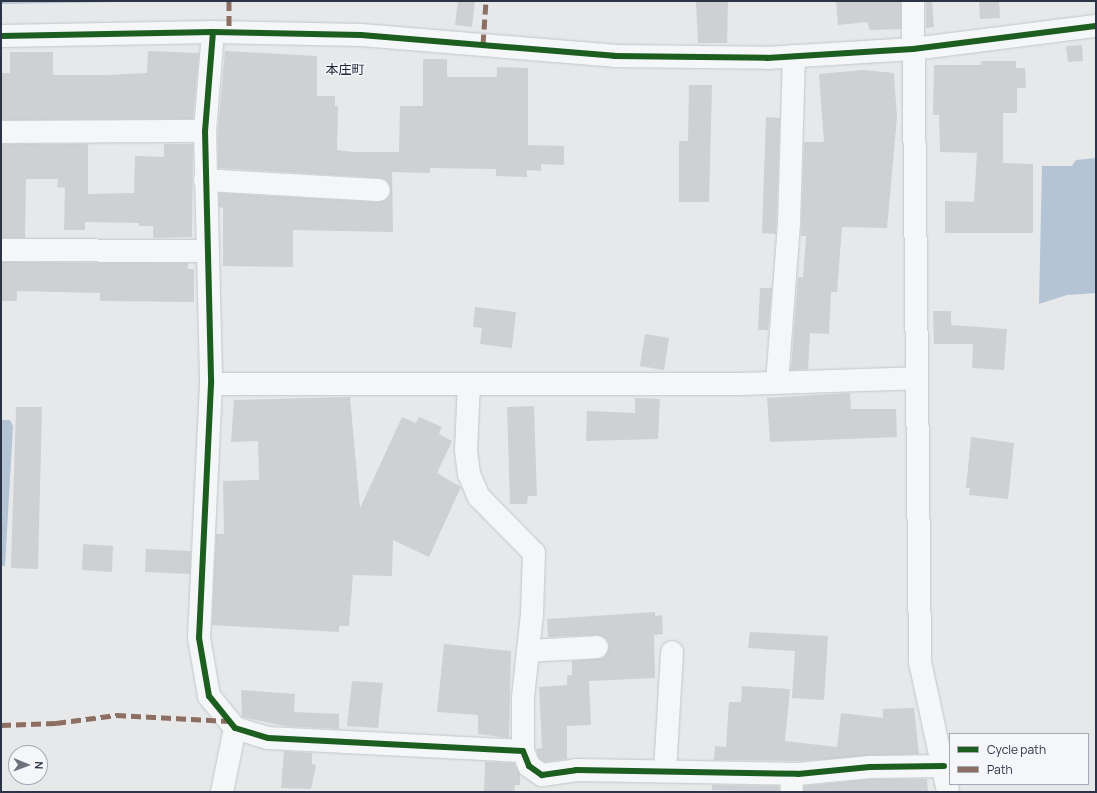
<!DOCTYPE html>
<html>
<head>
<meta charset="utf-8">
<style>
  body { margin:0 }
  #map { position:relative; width:1097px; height:793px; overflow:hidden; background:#e6e8ea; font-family:Manrope,"Noto Sans JP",sans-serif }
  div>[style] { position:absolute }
  .water>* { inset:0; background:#b4c4d5 }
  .building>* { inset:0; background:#ced0d3 }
  .roads { filter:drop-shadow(0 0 1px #c4c6c8) drop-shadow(0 0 1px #c4c6c8) }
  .minor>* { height:22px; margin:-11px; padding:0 11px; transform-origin:11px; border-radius:11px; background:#f5f6f7 }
  .tertiary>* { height:22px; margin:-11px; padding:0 11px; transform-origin:11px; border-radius:11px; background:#f5f6f7 }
  .quiet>* { height:5px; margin-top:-2.5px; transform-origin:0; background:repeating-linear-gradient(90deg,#8d6e63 0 10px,transparent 0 15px) }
  .cycleway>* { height:6px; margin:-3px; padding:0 3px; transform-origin:3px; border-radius:3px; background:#1b5e20 }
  span { translate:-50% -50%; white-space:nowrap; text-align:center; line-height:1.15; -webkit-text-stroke:3px #f4f6f9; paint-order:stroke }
  .neighbourhood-label { font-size:13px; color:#1d2536 }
  .frame { position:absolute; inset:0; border:2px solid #2b3445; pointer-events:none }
  .legend { position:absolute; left:949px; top:733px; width:140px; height:52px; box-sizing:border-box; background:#f4f6f9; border:1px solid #a4a8b1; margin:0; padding:5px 7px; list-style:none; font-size:12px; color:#2b3445 }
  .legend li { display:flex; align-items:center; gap:8px; height:20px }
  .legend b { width:20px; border:1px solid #a4a8b1 }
  .north { position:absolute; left:8px; top:745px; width:40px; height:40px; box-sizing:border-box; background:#f4f6f9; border:1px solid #a4a8b1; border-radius:50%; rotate:91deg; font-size:11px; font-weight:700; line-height:16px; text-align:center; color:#2b3445 }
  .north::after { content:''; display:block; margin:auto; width:14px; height:18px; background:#6c737f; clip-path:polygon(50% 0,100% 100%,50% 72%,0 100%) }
</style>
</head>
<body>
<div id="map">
  <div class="water">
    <div style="clip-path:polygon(1px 1px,173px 1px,1px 4px)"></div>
    <div style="clip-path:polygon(1096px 158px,1096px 293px,1067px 295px,1039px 304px,1042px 166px,1072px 166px,1076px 160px)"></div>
    <div style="clip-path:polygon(1px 420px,10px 420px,13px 426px,5px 566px,1px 566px)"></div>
  </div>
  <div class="building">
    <div style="clip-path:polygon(458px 1px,475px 1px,472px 27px,455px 25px)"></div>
    <div style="clip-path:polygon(712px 1px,728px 1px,727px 43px,698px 43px,696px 2px)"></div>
    <div style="clip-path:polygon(836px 1px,901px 1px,901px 29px,870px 30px,867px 22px,838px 25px)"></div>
    <div style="clip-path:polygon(926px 1px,932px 1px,934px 27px,926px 28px)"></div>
    <div style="clip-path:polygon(979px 1px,999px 1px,1000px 18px,980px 19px)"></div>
    <div style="clip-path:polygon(1082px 45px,1083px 61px,1068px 62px,1066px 46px)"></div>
    <div style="clip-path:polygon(148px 51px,199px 53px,193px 119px,1px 120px,1px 73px,10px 73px,10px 52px,53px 52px,53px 75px,107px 75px,147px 73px)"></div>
    <div style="clip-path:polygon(225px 51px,317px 56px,317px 96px,335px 96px,335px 106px,338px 106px,337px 150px,354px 152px,399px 152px,400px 106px,423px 106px,423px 59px,447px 59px,447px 77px,497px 77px,497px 67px,528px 68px,528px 145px,564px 146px,564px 165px,541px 164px,541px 171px,527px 170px,527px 177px,496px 176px,496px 169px,430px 168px,430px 173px,392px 172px,393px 232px,293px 230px,293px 267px,223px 266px,223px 208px,219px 207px,219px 193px,378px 202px,389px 197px,391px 190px,386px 180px,380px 178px,218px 168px,218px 131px)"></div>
    <div style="clip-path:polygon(981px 61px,1016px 61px,1016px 68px,1025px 68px,1026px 88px,1017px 88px,1017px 113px,1003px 113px,1003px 163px,1033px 164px,1033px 233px,945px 233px,945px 201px,974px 202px,977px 153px,940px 152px,939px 115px,933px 115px,934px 65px,981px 65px)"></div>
    <div style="clip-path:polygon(863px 70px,894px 73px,897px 118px,887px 228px,842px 227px,837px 292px,831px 292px,829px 334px,810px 333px,808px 369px,791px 370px,798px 277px,803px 277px,806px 236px,801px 236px,804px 142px,824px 142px,819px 74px)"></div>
    <div style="clip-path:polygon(689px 85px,712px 85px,709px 202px,679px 202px,679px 141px,688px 141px)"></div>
    <div style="clip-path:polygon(766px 117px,780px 118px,776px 234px,762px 233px)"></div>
    <div style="clip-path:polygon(1px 144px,88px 144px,88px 194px,134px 193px,135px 156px,164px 157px,164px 144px,193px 144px,192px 237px,153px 238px,153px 226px,139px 226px,139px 223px,85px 222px,85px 230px,64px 230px,65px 188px,57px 187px,58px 179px,26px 179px,25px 238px,1px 238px)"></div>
    <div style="clip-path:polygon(1px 262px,188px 263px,188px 269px,194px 269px,194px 302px,100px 301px,100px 293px,17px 291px,17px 301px,1px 301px)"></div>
    <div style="clip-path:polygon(760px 288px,772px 288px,768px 330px,758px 330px)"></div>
    <div style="clip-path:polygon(475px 307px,516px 312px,512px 348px,480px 344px,482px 328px,473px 327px)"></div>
    <div style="clip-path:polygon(933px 311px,951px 311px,951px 325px,1007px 329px,1004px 370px,972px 368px,973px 344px,934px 344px)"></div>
    <div style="clip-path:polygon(645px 334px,669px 338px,664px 370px,640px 366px)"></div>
    <div style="clip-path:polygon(850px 393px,851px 409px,896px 409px,897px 437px,770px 442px,767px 398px)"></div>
    <div style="clip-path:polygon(350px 397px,360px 508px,402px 417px,416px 423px,419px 417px,442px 427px,439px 434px,452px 441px,437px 473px,461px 487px,429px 557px,393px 540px,392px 576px,353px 575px,349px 626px,339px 626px,339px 632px,212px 625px,216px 534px,224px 534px,223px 481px,259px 480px,258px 441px,231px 442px,234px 400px)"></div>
    <div style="clip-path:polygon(635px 398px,660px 399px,658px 439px,586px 441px,587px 411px,635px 413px)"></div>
    <div style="clip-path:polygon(534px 406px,537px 496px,528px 496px,527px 504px,510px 504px,507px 407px)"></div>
    <div style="clip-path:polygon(16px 407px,42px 407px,38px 569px,11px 568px)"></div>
    <div style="clip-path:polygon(971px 437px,1014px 443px,1008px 499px,969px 495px,970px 488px,966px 488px)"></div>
    <div style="clip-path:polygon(83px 544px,113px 546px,112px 572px,82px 570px)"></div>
    <div style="clip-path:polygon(146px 549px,191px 551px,190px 574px,145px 572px)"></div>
    <div style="clip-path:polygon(655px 612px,655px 616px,662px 615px,663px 634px,654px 635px,655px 678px,589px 681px,591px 725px,567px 726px,567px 759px,545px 762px,539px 758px,536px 749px,542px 748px,539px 687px,567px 685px,567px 675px,572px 675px,572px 661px,604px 658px,609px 647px,607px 640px,597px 635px,548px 637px,547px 619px)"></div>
    <div style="clip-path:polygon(750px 632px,828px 636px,824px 700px,792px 698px,795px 651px,748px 648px)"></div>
    <div style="clip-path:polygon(444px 644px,511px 651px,509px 738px,478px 734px,478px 715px,437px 712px)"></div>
    <div style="clip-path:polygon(352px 681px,383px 683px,378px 728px,347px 726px)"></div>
    <div style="clip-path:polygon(742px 686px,790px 689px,785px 741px,837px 747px,841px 713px,883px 718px,883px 709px,914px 708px,919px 754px,798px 761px,714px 760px,715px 746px,726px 747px,729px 702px,741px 702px)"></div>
    <div style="clip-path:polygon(241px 690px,295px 694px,294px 712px,339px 714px,339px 729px,285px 726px,242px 717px)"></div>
    <div style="clip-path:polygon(284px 751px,312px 753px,312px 764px,316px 765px,311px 789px,281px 788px)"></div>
    <div style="clip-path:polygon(485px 762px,514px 763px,520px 774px,520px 785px,515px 785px,514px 792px,484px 792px)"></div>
    <div style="clip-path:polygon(871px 779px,927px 779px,928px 792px,804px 792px,804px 786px)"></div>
    <div style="clip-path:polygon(712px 785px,779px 786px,779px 792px,712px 790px)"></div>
  </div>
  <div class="roads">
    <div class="minor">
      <div style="left:913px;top:1px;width:661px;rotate:89.39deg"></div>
      <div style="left:920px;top:662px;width:133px;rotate:77.8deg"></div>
      <div style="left:213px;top:32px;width:99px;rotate:94.6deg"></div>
      <div style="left:205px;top:131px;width:253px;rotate:88.6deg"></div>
      <div style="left:211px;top:384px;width:254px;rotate:92.7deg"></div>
      <div style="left:199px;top:638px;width:59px;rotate:80.2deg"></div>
      <div style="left:209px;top:696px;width:41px;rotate:50.9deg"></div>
      <div style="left:235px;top:728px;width:34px;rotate:17deg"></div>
      <div style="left:268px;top:738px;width:255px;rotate:2.9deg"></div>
      <div style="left:523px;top:751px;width:16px;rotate:68deg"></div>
      <div style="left:529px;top:766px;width:16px;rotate:35deg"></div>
      <div style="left:542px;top:775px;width:34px;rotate:-8deg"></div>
      <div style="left:576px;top:770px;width:222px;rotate:1deg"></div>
      <div style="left:798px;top:774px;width:72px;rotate:-5.6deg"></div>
      <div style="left:870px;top:767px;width:74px;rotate:-0.8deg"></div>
      <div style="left:1px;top:132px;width:204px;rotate:-0.3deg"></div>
      <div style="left:205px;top:180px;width:174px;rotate:3.3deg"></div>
      <div style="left:1px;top:250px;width:204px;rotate:0.3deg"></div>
      <div style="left:777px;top:383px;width:159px;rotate:-85.7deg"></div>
      <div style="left:789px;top:224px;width:168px;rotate:-88.3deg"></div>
      <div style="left:211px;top:384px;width:529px"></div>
      <div style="left:740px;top:384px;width:177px;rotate:-1.9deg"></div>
      <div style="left:469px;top:384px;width:66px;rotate:92.6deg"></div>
      <div style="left:466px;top:450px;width:24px;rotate:83deg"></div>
      <div style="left:469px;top:474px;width:25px;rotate:67deg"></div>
      <div style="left:479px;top:497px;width:78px;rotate:45.5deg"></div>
      <div style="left:534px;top:553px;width:61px;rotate:91.9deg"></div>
      <div style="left:532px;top:614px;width:83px;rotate:96.2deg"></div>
      <div style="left:523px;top:697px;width:54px;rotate:90deg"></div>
      <div style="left:528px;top:651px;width:69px;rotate:-3.3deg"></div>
      <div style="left:665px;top:771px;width:119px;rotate:-86.6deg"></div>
      <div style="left:791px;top:774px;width:18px;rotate:87deg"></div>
      <div style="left:222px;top:792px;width:65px;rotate:-78.5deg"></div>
    </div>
    <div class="tertiary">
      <div style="left:1px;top:36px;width:212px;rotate:-1.1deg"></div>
      <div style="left:213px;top:32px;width:148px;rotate:1.2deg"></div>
      <div style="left:361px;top:35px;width:254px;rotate:4.7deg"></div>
      <div style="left:614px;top:56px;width:153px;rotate:0.7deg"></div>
      <div style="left:767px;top:58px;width:146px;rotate:-3.5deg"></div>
      <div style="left:913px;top:49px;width:184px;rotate:-7.2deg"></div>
    </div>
  </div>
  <div class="quiet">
    <div style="left:229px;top:1px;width:32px;rotate:90deg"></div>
    <div style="left:483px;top:44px;width:43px;rotate:-86deg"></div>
    <div style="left:1px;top:725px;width:55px;rotate:-2.1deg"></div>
    <div style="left:56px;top:723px;width:61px;rotate:-7.6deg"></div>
    <div style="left:116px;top:715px;width:113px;rotate:3deg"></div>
  </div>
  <div class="cycleway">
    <div style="left:213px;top:32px;width:99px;rotate:94.6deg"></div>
    <div style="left:205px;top:131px;width:253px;rotate:88.6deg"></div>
    <div style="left:211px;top:384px;width:254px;rotate:92.7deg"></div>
    <div style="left:199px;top:638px;width:59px;rotate:80.2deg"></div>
    <div style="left:209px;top:696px;width:41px;rotate:50.9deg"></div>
    <div style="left:235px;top:728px;width:34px;rotate:17deg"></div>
    <div style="left:268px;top:738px;width:255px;rotate:2.9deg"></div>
    <div style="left:523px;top:751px;width:16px;rotate:68deg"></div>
    <div style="left:529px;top:766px;width:16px;rotate:35deg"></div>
    <div style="left:542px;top:775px;width:34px;rotate:-8deg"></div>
    <div style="left:576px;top:770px;width:222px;rotate:1deg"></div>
    <div style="left:798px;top:774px;width:72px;rotate:-5.6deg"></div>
    <div style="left:870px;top:767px;width:74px;rotate:-0.8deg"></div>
    <div style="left:1px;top:36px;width:212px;rotate:-1.1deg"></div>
    <div style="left:213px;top:32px;width:148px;rotate:1.2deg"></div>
    <div style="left:361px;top:35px;width:254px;rotate:4.7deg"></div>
    <div style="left:614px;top:56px;width:153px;rotate:0.7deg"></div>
    <div style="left:767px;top:58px;width:146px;rotate:-3.5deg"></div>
    <div style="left:913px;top:49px;width:184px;rotate:-7.2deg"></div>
  </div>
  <div class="neighbourhood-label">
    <span style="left:345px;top:69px">本庄町</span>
  </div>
  <div class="frame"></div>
  <ul class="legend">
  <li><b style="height:5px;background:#1b5e20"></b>Cycle path</li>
  <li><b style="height:5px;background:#8d6e63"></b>Path</li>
  </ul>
  <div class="north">N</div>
</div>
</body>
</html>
